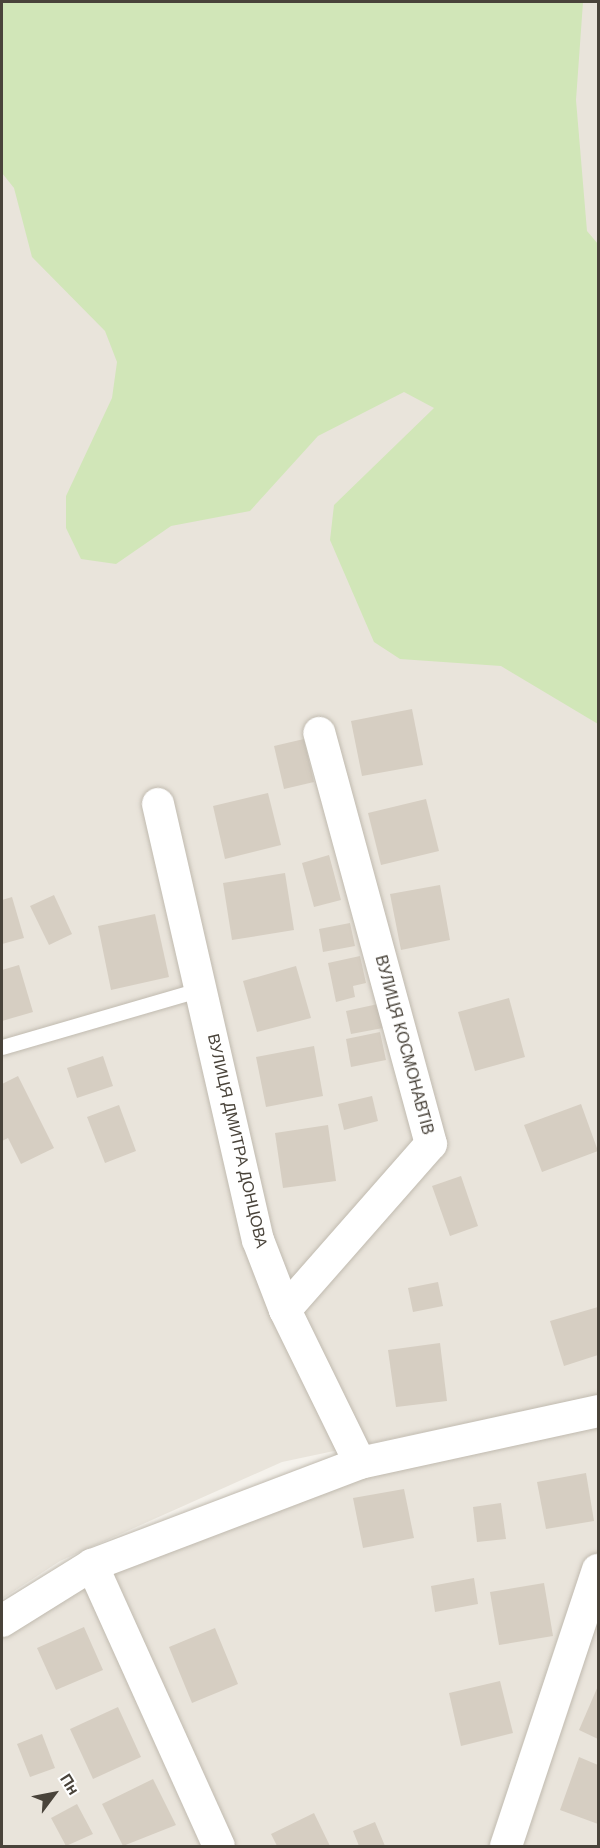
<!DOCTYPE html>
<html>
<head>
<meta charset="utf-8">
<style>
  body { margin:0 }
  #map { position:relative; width:600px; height:1848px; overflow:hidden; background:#f5f2ec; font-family:Helvetica,sans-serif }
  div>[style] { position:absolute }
  .residential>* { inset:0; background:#e9e4db }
  .green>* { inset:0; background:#d1e6b8 }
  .building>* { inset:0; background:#d6cec2 }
  .roads { filter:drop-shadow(0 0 2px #c0baaf) drop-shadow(0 0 2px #c0baaf) }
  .lane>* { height:15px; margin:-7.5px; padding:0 7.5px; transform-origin:7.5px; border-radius:7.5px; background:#fff }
  .street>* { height:32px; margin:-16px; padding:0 16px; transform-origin:16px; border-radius:16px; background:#fff }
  span { translate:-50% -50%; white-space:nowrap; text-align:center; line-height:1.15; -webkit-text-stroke:5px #fff; paint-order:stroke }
  .street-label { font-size:16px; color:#49433a }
  .frame { position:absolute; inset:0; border:3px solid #49433a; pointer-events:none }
  .north { position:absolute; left:24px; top:1764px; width:60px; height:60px; -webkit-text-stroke:4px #fff; paint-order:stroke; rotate:58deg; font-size:16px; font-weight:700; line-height:24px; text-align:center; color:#49433a }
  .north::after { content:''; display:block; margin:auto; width:21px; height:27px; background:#49433a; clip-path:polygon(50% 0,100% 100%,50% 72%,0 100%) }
</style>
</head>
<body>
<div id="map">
  <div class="residential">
    <div style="clip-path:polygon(2px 2px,598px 2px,598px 1395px,282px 1462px,60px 1561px,2px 1599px)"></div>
    <div style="clip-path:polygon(598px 1425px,598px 1846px,2px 1846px,2px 1631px,87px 1577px,363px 1475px)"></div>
  </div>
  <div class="green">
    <div style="clip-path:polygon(2px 2px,583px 2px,576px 100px,587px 231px,598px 244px,598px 724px,501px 666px,400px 659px,374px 642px,330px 540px,334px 505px,434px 408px,404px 392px,318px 436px,250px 511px,171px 526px,116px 564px,81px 559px,66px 528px,66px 496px,112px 398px,117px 362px,105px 331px,32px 257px,14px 188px,2px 173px)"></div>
  </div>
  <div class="building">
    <div style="clip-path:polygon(412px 709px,423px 765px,362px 776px,351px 721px)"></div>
    <div style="clip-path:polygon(304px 739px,314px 782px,284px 789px,274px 746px)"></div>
    <div style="clip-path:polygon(268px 793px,281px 845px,225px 859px,213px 806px)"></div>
    <div style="clip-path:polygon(426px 799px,439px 851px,381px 865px,368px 813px)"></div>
    <div style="clip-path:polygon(329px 855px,341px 900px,314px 907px,302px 863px)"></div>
    <div style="clip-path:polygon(285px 873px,294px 930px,232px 940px,223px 883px)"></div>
    <div style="clip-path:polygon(440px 885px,450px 940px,401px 950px,390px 894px)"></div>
    <div style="clip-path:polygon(54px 895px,72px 934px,49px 945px,30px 906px)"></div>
    <div style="clip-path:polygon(12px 897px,24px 938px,2px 944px,2px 900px)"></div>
    <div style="clip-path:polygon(155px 914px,169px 977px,111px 990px,98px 926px)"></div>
    <div style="clip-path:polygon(350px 923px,355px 946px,323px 952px,319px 929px)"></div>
    <div style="clip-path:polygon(360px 956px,366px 983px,353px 986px,355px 997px,336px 1002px,328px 963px)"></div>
    <div style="clip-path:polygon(19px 965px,33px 1012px,2px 1021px,2px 970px)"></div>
    <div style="clip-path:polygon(296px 966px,311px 1018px,257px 1032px,243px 981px)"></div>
    <div style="clip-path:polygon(509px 998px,525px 1057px,475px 1071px,458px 1012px)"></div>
    <div style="clip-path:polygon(378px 1004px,383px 1028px,351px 1034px,346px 1011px)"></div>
    <div style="clip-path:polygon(380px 1032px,386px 1060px,351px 1067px,346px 1039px)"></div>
    <div style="clip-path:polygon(314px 1046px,323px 1096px,266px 1107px,256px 1057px)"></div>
    <div style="clip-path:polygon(103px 1056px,113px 1086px,77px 1098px,67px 1068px)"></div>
    <div style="clip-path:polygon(18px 1076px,54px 1148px,21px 1164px,8px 1138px,2px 1141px,2px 1084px)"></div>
    <div style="clip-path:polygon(372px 1096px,378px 1121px,344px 1130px,338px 1104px)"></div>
    <div style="clip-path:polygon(581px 1104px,598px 1151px,542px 1172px,524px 1125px)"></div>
    <div style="clip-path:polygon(119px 1105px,136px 1151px,105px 1163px,87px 1117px)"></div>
    <div style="clip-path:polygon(328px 1125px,336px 1181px,283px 1188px,275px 1133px)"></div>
    <div style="clip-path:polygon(461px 1176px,478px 1226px,450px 1236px,432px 1186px)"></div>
    <div style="clip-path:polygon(438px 1282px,443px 1306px,413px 1312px,408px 1288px)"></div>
    <div style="clip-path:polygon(598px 1307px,598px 1355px,564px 1366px,550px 1321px)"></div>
    <div style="clip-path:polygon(440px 1343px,447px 1401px,396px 1407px,388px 1350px)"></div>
    <div style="clip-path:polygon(586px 1473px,594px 1521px,546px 1529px,537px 1482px)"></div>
    <div style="clip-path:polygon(404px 1489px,414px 1538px,363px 1548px,353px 1498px)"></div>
    <div style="clip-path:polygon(501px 1503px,506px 1539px,477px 1542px,473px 1507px)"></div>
    <div style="clip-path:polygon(474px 1578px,478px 1604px,435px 1612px,431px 1586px)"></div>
    <div style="clip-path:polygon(544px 1583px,553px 1636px,499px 1645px,490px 1592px)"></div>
    <div style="clip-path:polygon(84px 1627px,103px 1670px,56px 1690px,37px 1648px)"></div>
    <div style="clip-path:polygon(215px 1628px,238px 1684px,192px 1703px,169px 1647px)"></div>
    <div style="clip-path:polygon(500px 1681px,513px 1733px,461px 1746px,449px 1693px)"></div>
    <div style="clip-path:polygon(598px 1686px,598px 1739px,579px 1730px)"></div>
    <div style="clip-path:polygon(118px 1707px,141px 1757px,93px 1779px,70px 1729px)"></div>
    <div style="clip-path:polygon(42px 1734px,55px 1768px,30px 1777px,17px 1744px)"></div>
    <div style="clip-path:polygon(579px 1757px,598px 1765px,598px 1824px,560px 1810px)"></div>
    <div style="clip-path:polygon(153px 1779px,176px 1825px,123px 1846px,102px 1804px)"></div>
    <div style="clip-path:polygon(77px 1804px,93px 1834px,66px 1846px,51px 1818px)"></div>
    <div style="clip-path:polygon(314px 1813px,330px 1846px,277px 1846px,271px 1834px)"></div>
    <div style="clip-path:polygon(375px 1822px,385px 1846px,359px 1846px,353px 1831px)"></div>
  </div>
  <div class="roads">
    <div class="lane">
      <div style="left:2px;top:1047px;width:207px;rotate:-16.2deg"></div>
    </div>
    <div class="street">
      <div style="left:158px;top:804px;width:447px;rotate:77.1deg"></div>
      <div style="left:258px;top:1240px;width:75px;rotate:68.9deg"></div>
      <div style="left:285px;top:1310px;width:170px;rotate:63.9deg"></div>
      <div style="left:285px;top:1310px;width:221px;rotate:-48.7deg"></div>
      <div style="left:431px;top:1144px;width:426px;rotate:-105.2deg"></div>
      <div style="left:92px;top:1565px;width:308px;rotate:65.7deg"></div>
      <div style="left:2px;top:1621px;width:106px;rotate:-31.9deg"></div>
      <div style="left:92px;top:1565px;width:287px;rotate:-20.8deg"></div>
      <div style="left:360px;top:1463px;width:244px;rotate:-12.3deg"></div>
      <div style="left:506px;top:1846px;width:291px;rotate:-71.6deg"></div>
    </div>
  </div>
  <div class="street-label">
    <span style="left:404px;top:1045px;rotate:75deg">ВУЛИЦЯ КОСМОНАВТІВ</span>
    <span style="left:237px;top:1141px;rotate:77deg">ВУЛИЦЯ ДМИТРА ДОНЦОВА</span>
  </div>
  <div class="frame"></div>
  <div class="north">Пн</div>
</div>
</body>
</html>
